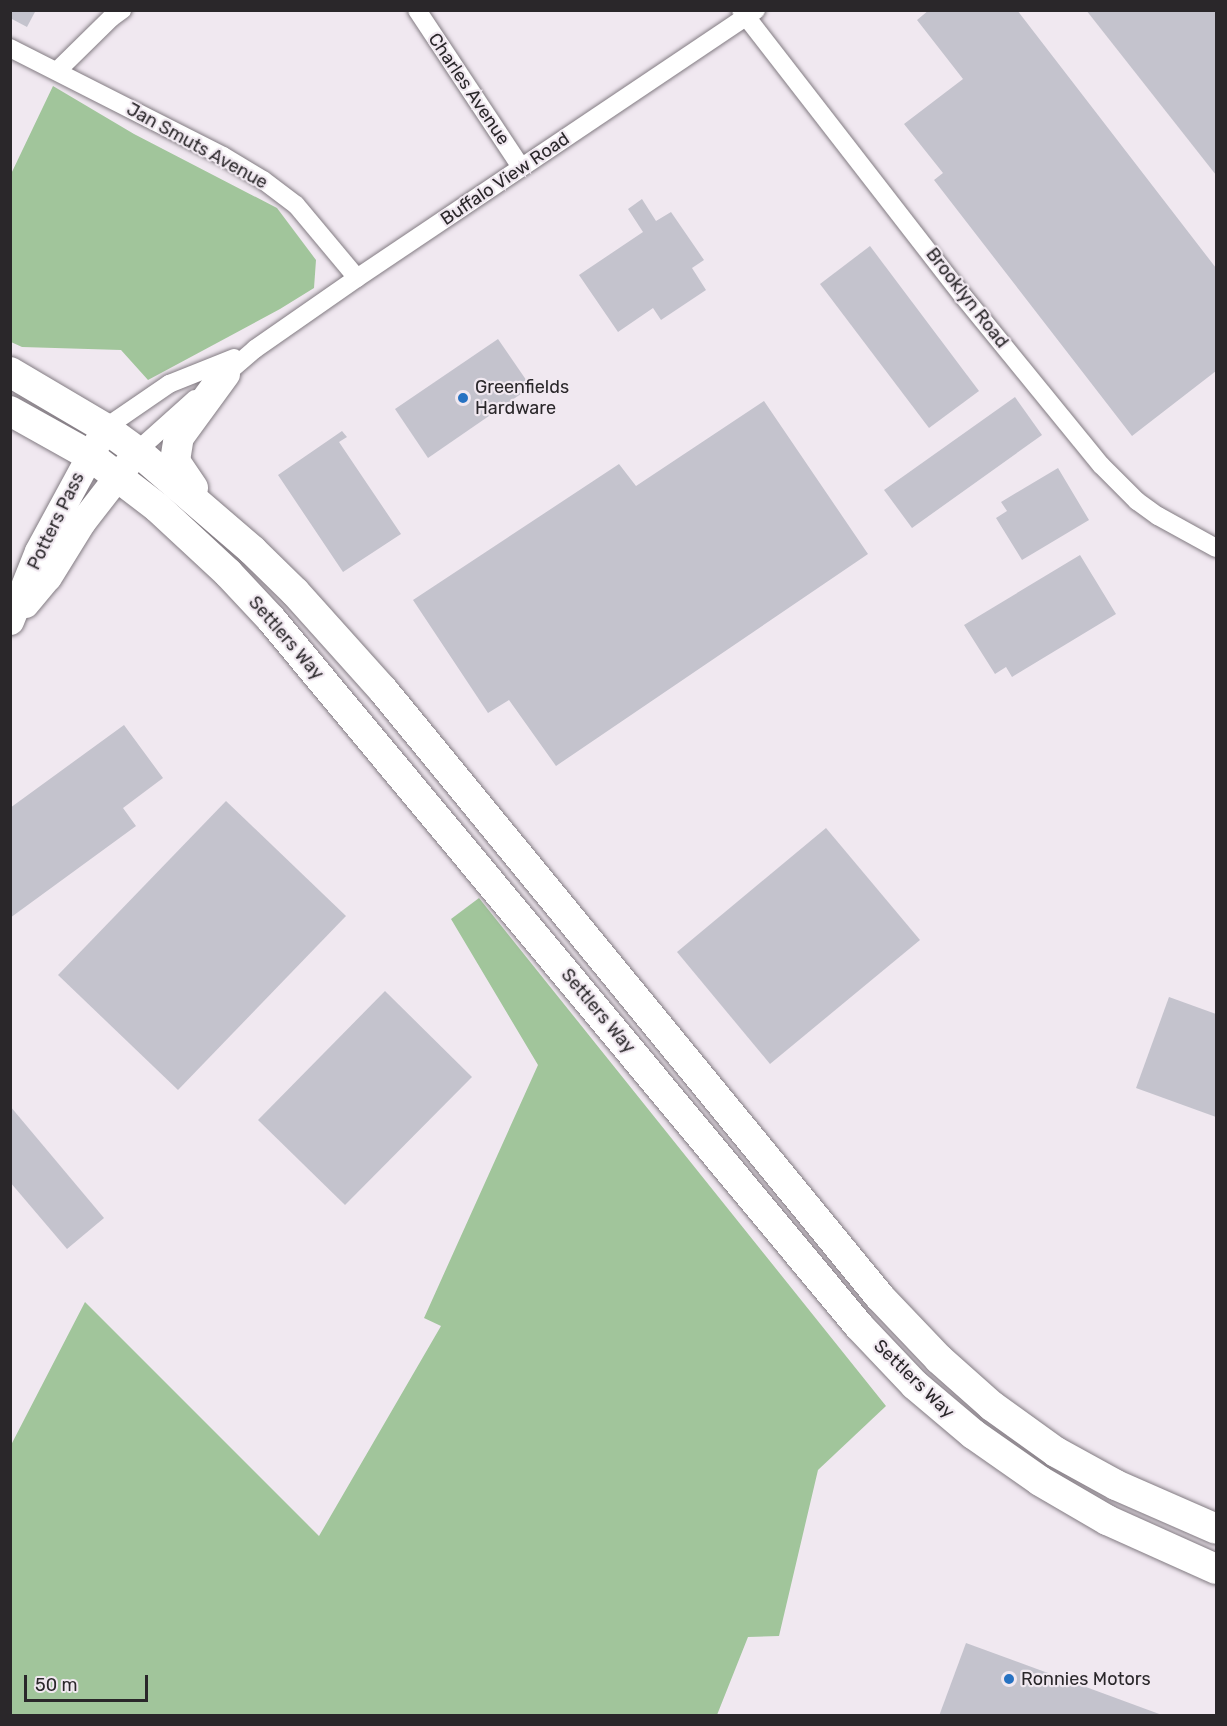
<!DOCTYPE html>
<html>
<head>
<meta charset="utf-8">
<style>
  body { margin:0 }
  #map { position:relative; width:1227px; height:1726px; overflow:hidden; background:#f0e8f0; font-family:Rubik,sans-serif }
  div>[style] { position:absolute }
  .green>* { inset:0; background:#a1c59b }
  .building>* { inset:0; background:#c4c3cd }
  .roads { filter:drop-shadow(0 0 2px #827b82) drop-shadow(0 0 2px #827b82) }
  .street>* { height:18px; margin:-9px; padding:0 9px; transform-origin:9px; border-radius:9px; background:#fff }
  .secondary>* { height:27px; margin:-13.5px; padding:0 13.5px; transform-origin:13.5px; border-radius:13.5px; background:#fff }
  .primary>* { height:30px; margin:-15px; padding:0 15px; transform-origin:15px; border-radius:15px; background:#fff }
  .dots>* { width:16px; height:16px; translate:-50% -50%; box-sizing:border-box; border:3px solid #f0e8f0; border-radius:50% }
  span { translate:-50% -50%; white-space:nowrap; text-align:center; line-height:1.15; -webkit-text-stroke:4.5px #f0e8f0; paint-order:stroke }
  .street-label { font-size:18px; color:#2a272a }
  .poi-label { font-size:18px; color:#2a272a }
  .left { translate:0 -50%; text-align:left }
  .frame { position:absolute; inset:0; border:12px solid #2a272a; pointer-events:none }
  .scale { position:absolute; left:24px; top:1675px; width:124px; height:27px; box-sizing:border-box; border:3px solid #2a272a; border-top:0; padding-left:8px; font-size:18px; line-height:21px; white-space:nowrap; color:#2a272a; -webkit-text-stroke:4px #f0e8f0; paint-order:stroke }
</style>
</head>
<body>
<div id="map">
  <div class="green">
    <div style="clip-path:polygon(53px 86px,134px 134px,277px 208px,316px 260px,314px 288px,280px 309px,148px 380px,121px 350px,22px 347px,11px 342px,11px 174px)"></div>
    <div style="clip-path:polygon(479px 898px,886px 1406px,818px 1470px,779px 1636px,748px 1637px,717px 1715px,11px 1715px,11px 1445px,85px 1302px,319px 1536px,441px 1326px,424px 1318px,538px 1065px,451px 919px)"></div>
  </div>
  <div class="building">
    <div style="clip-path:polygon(10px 10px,36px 10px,27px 27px,10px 18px)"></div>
    <div style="clip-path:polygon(929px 10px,1017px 10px,1216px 268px,1216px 371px,1132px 436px,934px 180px,943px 173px,904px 124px,963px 79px,917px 20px)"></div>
    <div style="clip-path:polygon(1086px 10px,1216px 10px,1216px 175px)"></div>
    <div style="clip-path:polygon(642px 199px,656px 221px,671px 212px,704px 260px,692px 268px,706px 290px,661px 320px,653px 308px,618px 332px,579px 275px,643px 232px,628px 209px)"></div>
    <div style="clip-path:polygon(870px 246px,979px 391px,929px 428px,820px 284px)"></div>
    <div style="clip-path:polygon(498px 339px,531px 387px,428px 458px,395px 409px)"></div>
    <div style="clip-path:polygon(1015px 397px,1042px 435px,912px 528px,884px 490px)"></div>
    <div style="clip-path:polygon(764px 401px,868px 554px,556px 766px,509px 700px,488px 713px,413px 600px,619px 464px,636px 486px)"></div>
    <div style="clip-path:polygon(342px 431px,347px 437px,339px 442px,401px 534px,343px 572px,278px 475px)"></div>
    <div style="clip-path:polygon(1058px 468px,1089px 520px,1022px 560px,996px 518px,1007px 511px,1001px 502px)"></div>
    <div style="clip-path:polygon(1080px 555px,1116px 614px,1012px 677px,1006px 667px,995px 674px,964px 625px)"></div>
    <div style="clip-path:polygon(124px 725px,163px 778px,123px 808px,136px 826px,10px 918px,10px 808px)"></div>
    <div style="clip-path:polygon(226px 801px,346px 916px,178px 1090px,58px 975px)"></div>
    <div style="clip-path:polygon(826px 828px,920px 940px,770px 1064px,677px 952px)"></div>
    <div style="clip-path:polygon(385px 991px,472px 1077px,345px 1205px,258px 1120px)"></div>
    <div style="clip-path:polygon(1169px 997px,1216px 1014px,1216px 1117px,1136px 1088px)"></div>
    <div style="clip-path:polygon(10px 1106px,104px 1218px,67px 1249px,10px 1182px)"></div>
    <div style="clip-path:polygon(966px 1643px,1162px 1715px,1162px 1716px,939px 1716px)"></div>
  </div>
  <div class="roads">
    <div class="street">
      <div style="left:417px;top:10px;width:188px;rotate:56.5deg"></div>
      <div style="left:741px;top:10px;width:362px;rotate:52.2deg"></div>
      <div style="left:963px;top:296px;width:218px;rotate:50.8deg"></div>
      <div style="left:1101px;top:465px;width:51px;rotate:45deg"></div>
      <div style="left:1137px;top:501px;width:26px;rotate:36deg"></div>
      <div style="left:1158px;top:516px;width:66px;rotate:28.9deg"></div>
      <div style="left:10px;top:48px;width:239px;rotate:26.9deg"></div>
      <div style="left:223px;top:156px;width:47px;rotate:31deg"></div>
      <div style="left:263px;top:180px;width:41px;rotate:37.1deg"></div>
      <div style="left:296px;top:205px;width:95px;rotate:50.1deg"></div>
      <div style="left:57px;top:71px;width:76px;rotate:-44.5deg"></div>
      <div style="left:111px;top:18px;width:14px;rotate:-36deg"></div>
      <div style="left:219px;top:380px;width:48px;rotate:-40.7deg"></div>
      <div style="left:255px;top:349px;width:124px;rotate:-34.8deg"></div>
      <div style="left:357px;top:278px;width:481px;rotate:-33.9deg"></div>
      <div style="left:105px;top:428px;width:78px;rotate:-34.5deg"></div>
      <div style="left:169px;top:384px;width:70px;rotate:-21.8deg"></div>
      <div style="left:137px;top:451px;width:78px;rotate:-41.9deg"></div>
    </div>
    <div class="secondary">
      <div style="left:25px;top:604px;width:35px;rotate:-50deg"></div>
      <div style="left:48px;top:577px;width:65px;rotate:-58.3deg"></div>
      <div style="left:82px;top:522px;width:90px;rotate:-52.2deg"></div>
      <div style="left:10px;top:621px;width:75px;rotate:-68.2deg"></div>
      <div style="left:38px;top:551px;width:130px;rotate:-61.5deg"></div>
    </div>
    <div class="primary">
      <div style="left:10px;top:372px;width:110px;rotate:30.5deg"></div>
      <div style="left:105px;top:428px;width:39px;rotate:36deg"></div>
      <div style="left:137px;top:451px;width:152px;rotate:40.7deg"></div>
      <div style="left:252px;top:550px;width:60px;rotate:44.3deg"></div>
      <div style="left:295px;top:592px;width:132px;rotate:48.1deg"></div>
      <div style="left:383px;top:690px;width:785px;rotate:50.69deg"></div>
      <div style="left:880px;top:1297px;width:86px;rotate:46.4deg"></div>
      <div style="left:939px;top:1359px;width:71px;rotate:41.6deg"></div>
      <div style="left:992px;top:1406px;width:79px;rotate:35.7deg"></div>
      <div style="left:1056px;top:1452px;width:68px;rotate:28.8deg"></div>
      <div style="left:1116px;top:1485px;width:109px;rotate:23.7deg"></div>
      <div style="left:10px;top:411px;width:90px;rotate:29.1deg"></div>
      <div style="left:89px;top:455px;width:87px;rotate:37.5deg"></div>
      <div style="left:158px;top:508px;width:96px;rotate:42.9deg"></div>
      <div style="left:228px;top:573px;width:63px;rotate:46.9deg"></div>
      <div style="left:271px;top:619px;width:920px;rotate:50.25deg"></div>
      <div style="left:859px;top:1326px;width:81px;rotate:46.5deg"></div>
      <div style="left:915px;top:1385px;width:76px;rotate:40.2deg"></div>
      <div style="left:973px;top:1434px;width:82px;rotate:35deg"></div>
      <div style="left:1040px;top:1481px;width:78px;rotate:30.2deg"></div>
      <div style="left:1107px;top:1520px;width:120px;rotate:24.2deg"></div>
      <div style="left:193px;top:488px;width:32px;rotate:-124deg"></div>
      <div style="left:175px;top:461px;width:24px;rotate:-81deg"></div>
      <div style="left:179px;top:437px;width:78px;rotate:-53.9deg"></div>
    </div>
  </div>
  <div class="dots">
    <div style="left:463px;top:398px;background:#2772c2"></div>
    <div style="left:1009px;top:1679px;background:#2772c2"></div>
  </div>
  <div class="street-label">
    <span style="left:469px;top:89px;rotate:56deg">Charles Avenue</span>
    <span style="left:197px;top:146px;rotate:29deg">Jan Smuts Avenue</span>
    <span style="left:505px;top:179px;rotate:-34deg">Buffalo View Road</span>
    <span style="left:967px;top:298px;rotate:52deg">Brooklyn Road</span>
    <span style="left:56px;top:521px;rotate:-64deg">Potters Pass</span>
    <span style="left:286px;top:638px;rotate:49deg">Settlers Way</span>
    <span style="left:598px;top:1011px;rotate:50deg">Settlers Way</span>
    <span style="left:914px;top:1379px;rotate:44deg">Settlers Way</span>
  </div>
  <div class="poi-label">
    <span class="left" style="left:475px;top:398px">Greenfields<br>Hardware</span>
    <span class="left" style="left:1021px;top:1679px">Ronnies Motors</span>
  </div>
  <div class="frame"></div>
  <div class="scale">50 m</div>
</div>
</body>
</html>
